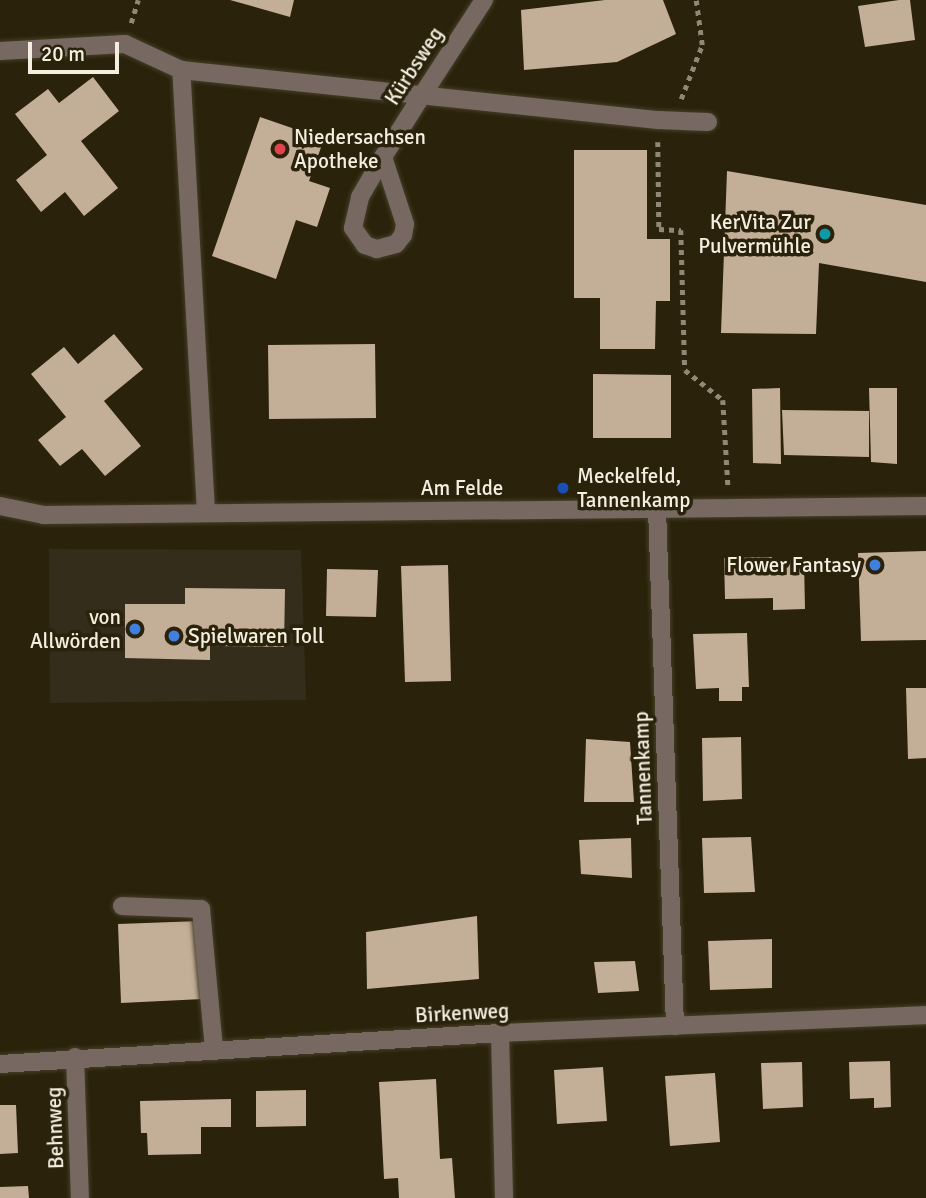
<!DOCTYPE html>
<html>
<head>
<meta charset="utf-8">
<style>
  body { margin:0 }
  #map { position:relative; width:926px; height:1198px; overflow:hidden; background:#2a220a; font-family:Signika,sans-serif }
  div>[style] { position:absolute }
  .commercial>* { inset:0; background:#352d1c }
  .building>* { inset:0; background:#c3ae97 }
  .path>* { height:4.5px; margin-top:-2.25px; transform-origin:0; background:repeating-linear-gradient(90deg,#8e8875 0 5px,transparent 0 10px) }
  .roads { filter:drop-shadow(0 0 2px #463f28) drop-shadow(0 0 2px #463f28) }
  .minor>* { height:18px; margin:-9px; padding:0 9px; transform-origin:9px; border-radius:9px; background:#776962 }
  .dots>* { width:19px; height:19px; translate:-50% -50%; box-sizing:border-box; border:4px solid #2a220a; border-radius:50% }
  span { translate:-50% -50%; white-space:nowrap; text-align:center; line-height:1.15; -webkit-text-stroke:7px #2a220a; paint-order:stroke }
  .street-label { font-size:21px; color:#f3eee0 }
  .poi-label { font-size:21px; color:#f3eee0 }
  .left { translate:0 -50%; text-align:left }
  .right { translate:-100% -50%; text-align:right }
  .scale { position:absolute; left:28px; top:42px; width:91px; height:32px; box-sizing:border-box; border:4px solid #f3eee0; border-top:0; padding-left:9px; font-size:21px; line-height:24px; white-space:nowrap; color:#f3eee0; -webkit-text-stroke:5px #2a220a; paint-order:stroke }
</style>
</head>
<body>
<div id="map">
  <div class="commercial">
    <div style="clip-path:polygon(49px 549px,301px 550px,306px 700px,50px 703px)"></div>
  </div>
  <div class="building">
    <div style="clip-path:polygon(230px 0,294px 0,290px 17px)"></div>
    <div style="clip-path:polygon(605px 0,663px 0,676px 34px,617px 62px,524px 70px,521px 10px)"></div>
    <div style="clip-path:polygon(899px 0,910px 0,915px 40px,865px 47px,858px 6px)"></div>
    <div style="clip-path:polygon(93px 77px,119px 111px,81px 141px,118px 188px,84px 216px,65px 192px,41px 212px,16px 180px,47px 155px,15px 114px,48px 89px,59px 103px)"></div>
    <div style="clip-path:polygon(260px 117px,324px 139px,309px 181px,330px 188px,317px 227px,296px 220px,276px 279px,212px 256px)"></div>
    <div style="clip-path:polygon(574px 150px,647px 150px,647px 239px,670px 239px,670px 301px,656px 301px,655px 349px,600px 349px,600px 298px,574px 298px)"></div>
    <div style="clip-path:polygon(727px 171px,926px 205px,926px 282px,819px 263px,816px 334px,721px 333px)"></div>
    <div style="clip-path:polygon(114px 334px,143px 369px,104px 401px,141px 446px,105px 476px,82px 449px,60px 466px,38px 440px,66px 417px,31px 374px,64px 347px,78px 364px)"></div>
    <div style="clip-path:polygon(375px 344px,376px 418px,269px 419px,268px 345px)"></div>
    <div style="clip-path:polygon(593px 374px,671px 375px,671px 438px,593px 438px)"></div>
    <div style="clip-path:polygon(780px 388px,781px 464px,753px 463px,752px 389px)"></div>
    <div style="clip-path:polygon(869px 388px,897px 388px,897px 464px,871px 462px)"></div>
    <div style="clip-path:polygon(782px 410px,869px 411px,869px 457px,784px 455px)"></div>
    <div style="clip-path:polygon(926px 551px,926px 640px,861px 641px,858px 553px)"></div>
    <div style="clip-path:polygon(772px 557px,772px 560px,804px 560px,805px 609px,773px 610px,773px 598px,725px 599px,724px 558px)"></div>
    <div style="clip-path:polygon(448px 565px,451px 681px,405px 682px,401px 566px)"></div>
    <div style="clip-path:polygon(327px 569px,378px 570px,376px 617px,326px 616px)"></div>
    <div style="clip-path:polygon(185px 588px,285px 589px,284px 647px,210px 646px,210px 660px,125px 658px,125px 604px,185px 604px)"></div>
    <div style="clip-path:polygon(747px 633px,749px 687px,742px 687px,742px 701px,719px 701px,719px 688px,696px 689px,693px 634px)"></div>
    <div style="clip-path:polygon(906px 688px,926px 688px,926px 758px,908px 759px)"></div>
    <div style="clip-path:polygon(741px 737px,742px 799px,703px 801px,702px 738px)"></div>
    <div style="clip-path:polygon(586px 739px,630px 742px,634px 802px,584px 802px)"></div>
    <div style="clip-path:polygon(751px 837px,755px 892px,704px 893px,702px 838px)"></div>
    <div style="clip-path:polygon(631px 838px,632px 878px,581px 874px,579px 840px)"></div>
    <div style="clip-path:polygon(477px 916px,479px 979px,367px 989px,366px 932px)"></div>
    <div style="clip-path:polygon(199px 921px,203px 999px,121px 1003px,118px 924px)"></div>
    <div style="clip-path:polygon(772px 939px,772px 988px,710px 990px,708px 941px)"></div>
    <div style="clip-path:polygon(635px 961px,639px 991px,598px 993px,594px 962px)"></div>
    <div style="clip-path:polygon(890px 1061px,891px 1107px,874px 1108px,874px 1098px,850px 1099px,849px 1062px)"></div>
    <div style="clip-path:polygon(802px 1062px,803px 1107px,763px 1109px,761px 1063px)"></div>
    <div style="clip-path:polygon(603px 1067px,607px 1121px,557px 1124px,554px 1070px)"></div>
    <div style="clip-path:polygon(715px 1073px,720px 1142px,670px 1146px,665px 1076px)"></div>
    <div style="clip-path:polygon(436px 1079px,440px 1159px,452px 1158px,455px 1198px,399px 1198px,398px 1178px,384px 1179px,379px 1082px)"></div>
    <div style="clip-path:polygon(306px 1090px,306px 1126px,256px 1127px,256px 1091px)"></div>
    <div style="clip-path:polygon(231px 1099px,231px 1127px,201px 1127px,201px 1154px,148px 1155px,147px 1133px,141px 1133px,140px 1101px)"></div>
    <div style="clip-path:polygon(0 1105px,16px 1105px,18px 1153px,0 1154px)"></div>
    <div style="clip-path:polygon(28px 1186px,29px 1198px,0 1198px,0 1187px)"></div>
  </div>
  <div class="path">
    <div style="left:131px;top:23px;width:24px;rotate:-73deg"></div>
    <div style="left:681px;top:99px;width:58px;rotate:-68.7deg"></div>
    <div style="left:702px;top:45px;width:45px;rotate:-97.6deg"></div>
    <div style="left:658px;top:142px;width:87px;rotate:89.3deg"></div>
    <div style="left:659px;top:229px;width:22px;rotate:3deg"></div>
    <div style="left:681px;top:230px;width:140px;rotate:88.4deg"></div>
    <div style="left:685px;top:370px;width:48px;rotate:38.3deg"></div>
    <div style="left:723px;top:400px;width:85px;rotate:86.6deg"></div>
  </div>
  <div class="roads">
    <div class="minor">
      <div style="left:0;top:51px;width:125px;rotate:-3.2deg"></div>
      <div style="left:125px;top:44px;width:62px;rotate:24.9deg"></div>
      <div style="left:383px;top:157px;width:71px;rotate:71.8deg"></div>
      <div style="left:405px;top:224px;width:11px;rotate:100deg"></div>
      <div style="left:403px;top:235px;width:11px;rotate:128deg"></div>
      <div style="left:396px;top:244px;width:20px;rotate:165deg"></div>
      <div style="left:377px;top:249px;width:13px;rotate:-162deg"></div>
      <div style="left:365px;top:245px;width:21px;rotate:-125deg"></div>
      <div style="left:353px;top:228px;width:32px;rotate:-77deg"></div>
      <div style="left:360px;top:197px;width:28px;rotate:-60deg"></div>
      <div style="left:374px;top:173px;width:18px;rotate:-61deg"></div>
      <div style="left:383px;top:157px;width:71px;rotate:-57.7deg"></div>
      <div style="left:421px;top:97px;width:116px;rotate:-57deg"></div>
      <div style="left:0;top:506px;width:45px;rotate:11.6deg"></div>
      <div style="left:44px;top:515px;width:882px;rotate:-0.58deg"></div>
      <div style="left:657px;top:508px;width:518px;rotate:88.01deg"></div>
      <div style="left:206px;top:512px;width:443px;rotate:-93.2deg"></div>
      <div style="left:181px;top:70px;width:480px;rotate:6deg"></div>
      <div style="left:658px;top:120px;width:50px;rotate:2.3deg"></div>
      <div style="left:122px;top:906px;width:79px;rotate:2.2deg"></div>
      <div style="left:201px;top:909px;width:141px;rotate:84.7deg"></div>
      <div style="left:500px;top:1033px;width:165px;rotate:88.6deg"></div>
      <div style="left:75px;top:1057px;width:141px;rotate:88deg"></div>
      <div style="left:0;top:1064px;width:501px;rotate:-3.55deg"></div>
      <div style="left:500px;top:1033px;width:426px;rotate:-2.4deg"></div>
    </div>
  </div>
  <div class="dots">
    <div style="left:280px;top:149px;background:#e0444e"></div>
    <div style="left:825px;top:234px;background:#0f9aa8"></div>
    <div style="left:563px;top:488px;background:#1a4fb4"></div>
    <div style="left:875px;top:565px;background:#3f7fe0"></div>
    <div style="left:135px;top:629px;background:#3f7fe0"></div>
    <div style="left:174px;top:636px;background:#3f7fe0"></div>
  </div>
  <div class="street-label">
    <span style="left:414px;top:66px;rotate:-57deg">Kürbsweg</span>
    <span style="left:462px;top:488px">Am Felde</span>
    <span style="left:643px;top:768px;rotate:-92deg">Tannenkamp</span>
    <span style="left:462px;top:1013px;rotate:-3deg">Birkenweg</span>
    <span style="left:55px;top:1128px;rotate:-92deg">Behnweg</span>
  </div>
  <div class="poi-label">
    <span class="left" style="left:294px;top:149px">Niedersachsen<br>Apotheke</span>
    <span class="right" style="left:811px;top:234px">KerVita Zur<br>Pulvermühle</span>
    <span class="left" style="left:577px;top:488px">Meckelfeld,<br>Tannenkamp</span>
    <span class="right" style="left:861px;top:565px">Flower Fantasy</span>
    <span class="right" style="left:121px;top:629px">von<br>Allwörden</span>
    <span class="left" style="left:188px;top:636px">Spielwaren Toll</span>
  </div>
  <div class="scale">20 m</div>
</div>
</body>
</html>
